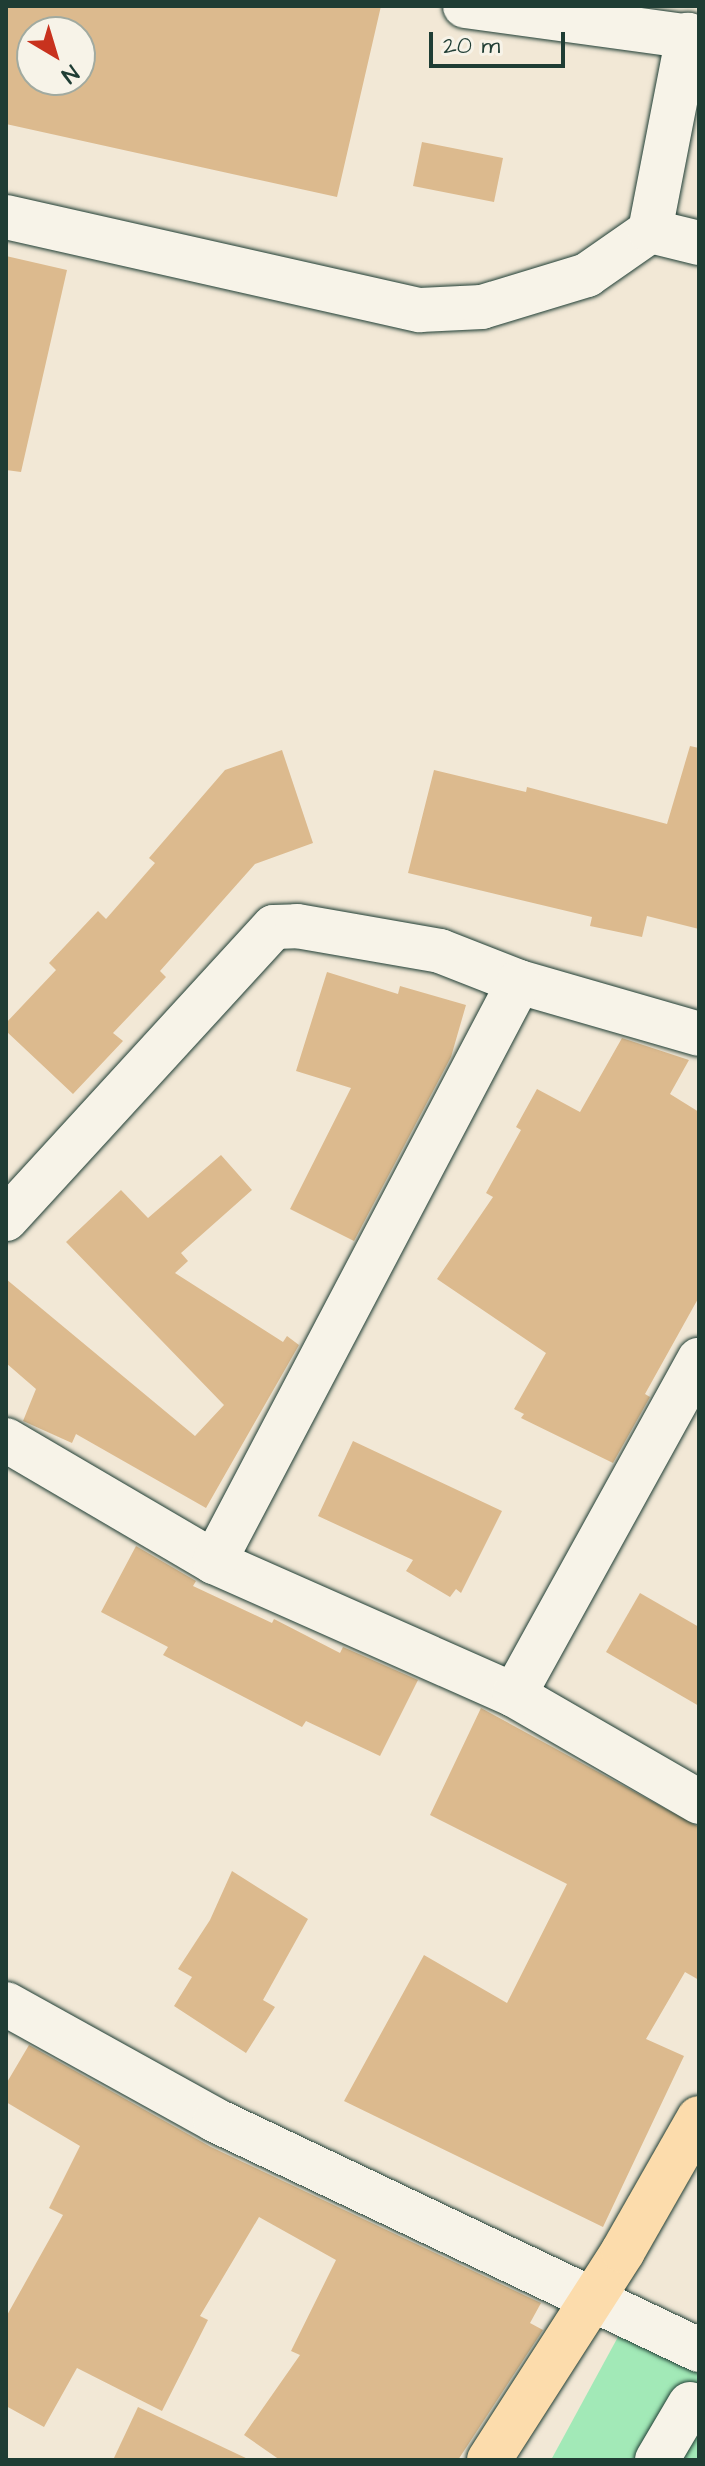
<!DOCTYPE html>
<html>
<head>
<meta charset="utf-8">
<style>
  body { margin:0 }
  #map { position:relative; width:705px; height:2466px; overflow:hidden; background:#f2e8d6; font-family:"Architects Daughter",sans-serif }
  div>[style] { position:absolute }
  .green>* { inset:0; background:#a2e9b7 }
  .building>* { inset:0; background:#dcba8e }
  .roads { filter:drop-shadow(0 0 2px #1f3d34) drop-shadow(0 0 2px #1f3d34) }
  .minor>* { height:44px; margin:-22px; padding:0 22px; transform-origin:22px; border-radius:22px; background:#f7f3e8 }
  .major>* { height:44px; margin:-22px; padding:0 22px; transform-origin:22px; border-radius:22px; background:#fcdcac }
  span { translate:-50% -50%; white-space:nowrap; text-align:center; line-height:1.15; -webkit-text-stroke:6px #f7f3e8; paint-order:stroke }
  .frame { position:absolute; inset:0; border:8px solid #1f3d34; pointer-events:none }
  .north { position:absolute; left:16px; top:16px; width:80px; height:80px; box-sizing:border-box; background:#f7f3e8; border:2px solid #a1aaa0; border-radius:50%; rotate:142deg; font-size:22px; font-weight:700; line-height:32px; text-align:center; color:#1f3d34 }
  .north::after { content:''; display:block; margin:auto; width:28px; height:36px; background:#c8321e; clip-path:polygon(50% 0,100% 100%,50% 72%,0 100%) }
  .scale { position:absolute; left:429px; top:32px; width:136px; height:36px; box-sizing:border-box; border:4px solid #1f3d34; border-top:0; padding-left:10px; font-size:24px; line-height:28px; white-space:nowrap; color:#1f3d34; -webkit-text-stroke:6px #f7f3e8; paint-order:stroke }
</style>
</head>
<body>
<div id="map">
  <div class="green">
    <div style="clip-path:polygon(625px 2324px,699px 2368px,699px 2460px,551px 2460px)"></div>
  </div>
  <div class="building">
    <div style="clip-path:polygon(evenodd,6px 6px,381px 6px,337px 197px,6px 124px,6px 6px,32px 32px,80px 32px,80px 80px,32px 80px,32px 32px)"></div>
    <div style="clip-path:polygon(422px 142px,503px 158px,494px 202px,413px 186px)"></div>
    <div style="clip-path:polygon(6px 256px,67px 270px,21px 472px,6px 470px)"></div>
    <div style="clip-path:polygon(690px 746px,699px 748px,699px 929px,647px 916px,642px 937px,590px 926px,592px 917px,408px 873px,434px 770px,526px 792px,527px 787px,667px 824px)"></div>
    <div style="clip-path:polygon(282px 750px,313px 843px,255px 864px,160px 971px,166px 977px,113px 1033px,123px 1041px,73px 1094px,6px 1031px,6px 1023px,56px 970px,49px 963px,98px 911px,106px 919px,155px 863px,149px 858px,225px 770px)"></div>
    <div style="clip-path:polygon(327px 972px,398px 994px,400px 986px,466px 1005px,451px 1057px,354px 1241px,290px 1209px,351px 1088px,296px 1071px)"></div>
    <div style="clip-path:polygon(622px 1038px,689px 1060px,670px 1094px,699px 1112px,699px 1297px,645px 1394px,650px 1397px,613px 1463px,521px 1418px,524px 1414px,514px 1409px,546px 1353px,437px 1279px,493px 1197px,486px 1193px,521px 1130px,516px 1127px,537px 1089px,580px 1112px)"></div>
    <div style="clip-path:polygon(221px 1155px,252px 1190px,181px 1253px,188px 1261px,175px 1273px,283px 1342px,287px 1336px,299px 1345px,206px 1508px,76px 1434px,72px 1443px,23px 1421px,36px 1389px,6px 1363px,6px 1279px,195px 1436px,224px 1405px,66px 1242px,121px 1190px,148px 1218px)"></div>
    <div style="clip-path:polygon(353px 1441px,502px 1511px,461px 1593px,456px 1589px,450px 1597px,406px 1571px,413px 1560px,318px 1516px)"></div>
    <div style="clip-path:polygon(136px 1546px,196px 1581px,193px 1586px,272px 1623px,274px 1619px,340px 1653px,343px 1647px,418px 1680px,380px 1756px,306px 1721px,302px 1727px,163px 1655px,168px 1647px,101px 1612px)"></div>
    <div style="clip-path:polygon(640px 1593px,699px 1627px,699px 1706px,606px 1652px)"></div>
    <div style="clip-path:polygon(481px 1708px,699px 1827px,699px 1980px,685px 1972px,646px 2039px,684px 2056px,603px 2227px,344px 2101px,424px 1955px,507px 2003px,567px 1884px,430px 1815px)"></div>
    <div style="clip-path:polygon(232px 1871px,308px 1919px,263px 2000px,275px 2007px,246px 2053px,174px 2006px,192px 1977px,178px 1969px,210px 1920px)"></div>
    <div style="clip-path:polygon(29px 2045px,211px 2147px,541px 2303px,530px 2323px,543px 2330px,458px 2460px,280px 2460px,244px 2435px,300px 2355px,291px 2351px,336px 2260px,259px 2217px,200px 2316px,208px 2320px,162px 2411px,77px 2368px,44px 2427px,6px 2406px,6px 2317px,63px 2215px,49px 2208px,80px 2146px,6px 2102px,6px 2084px)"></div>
    <div style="clip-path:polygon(138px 2407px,250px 2460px,113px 2460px)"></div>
  </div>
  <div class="roads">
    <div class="minor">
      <div style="left:465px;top:6px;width:236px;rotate:7.8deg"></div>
      <div style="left:6px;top:217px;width:424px;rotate:12.7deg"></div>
      <div style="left:420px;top:310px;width:62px;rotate:-2.8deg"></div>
      <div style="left:482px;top:307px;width:110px;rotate:-16.9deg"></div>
      <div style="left:587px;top:275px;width:77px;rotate:-34.9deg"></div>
      <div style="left:650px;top:231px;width:200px;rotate:-79deg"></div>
      <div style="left:650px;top:231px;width:50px;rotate:13.8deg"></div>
      <div style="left:6px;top:1219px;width:396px;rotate:-47.5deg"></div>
      <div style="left:274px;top:927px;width:23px;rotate:-2deg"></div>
      <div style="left:297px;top:926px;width:145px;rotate:9.9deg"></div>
      <div style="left:440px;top:951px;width:85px;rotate:21.4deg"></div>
      <div style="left:519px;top:982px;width:187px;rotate:16.1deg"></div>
      <div style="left:6px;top:1440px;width:241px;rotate:30.4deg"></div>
      <div style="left:214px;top:1562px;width:328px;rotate:23.9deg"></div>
      <div style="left:514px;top:1695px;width:214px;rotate:30deg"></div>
      <div style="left:214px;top:1562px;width:655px;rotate:-62.26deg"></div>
      <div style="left:514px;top:1695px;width:383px;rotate:-61.1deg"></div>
      <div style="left:6px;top:2004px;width:239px;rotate:29deg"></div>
      <div style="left:215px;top:2120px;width:536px;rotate:25.42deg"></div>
      <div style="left:657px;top:2460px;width:65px;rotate:-59.5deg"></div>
    </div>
    <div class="major">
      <div style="left:489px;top:2460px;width:248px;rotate:-57.3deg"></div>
      <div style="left:623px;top:2251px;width:153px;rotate:-60.3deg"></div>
    </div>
  </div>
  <div class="frame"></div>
  <div class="north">N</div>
  <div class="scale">20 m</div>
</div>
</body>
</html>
